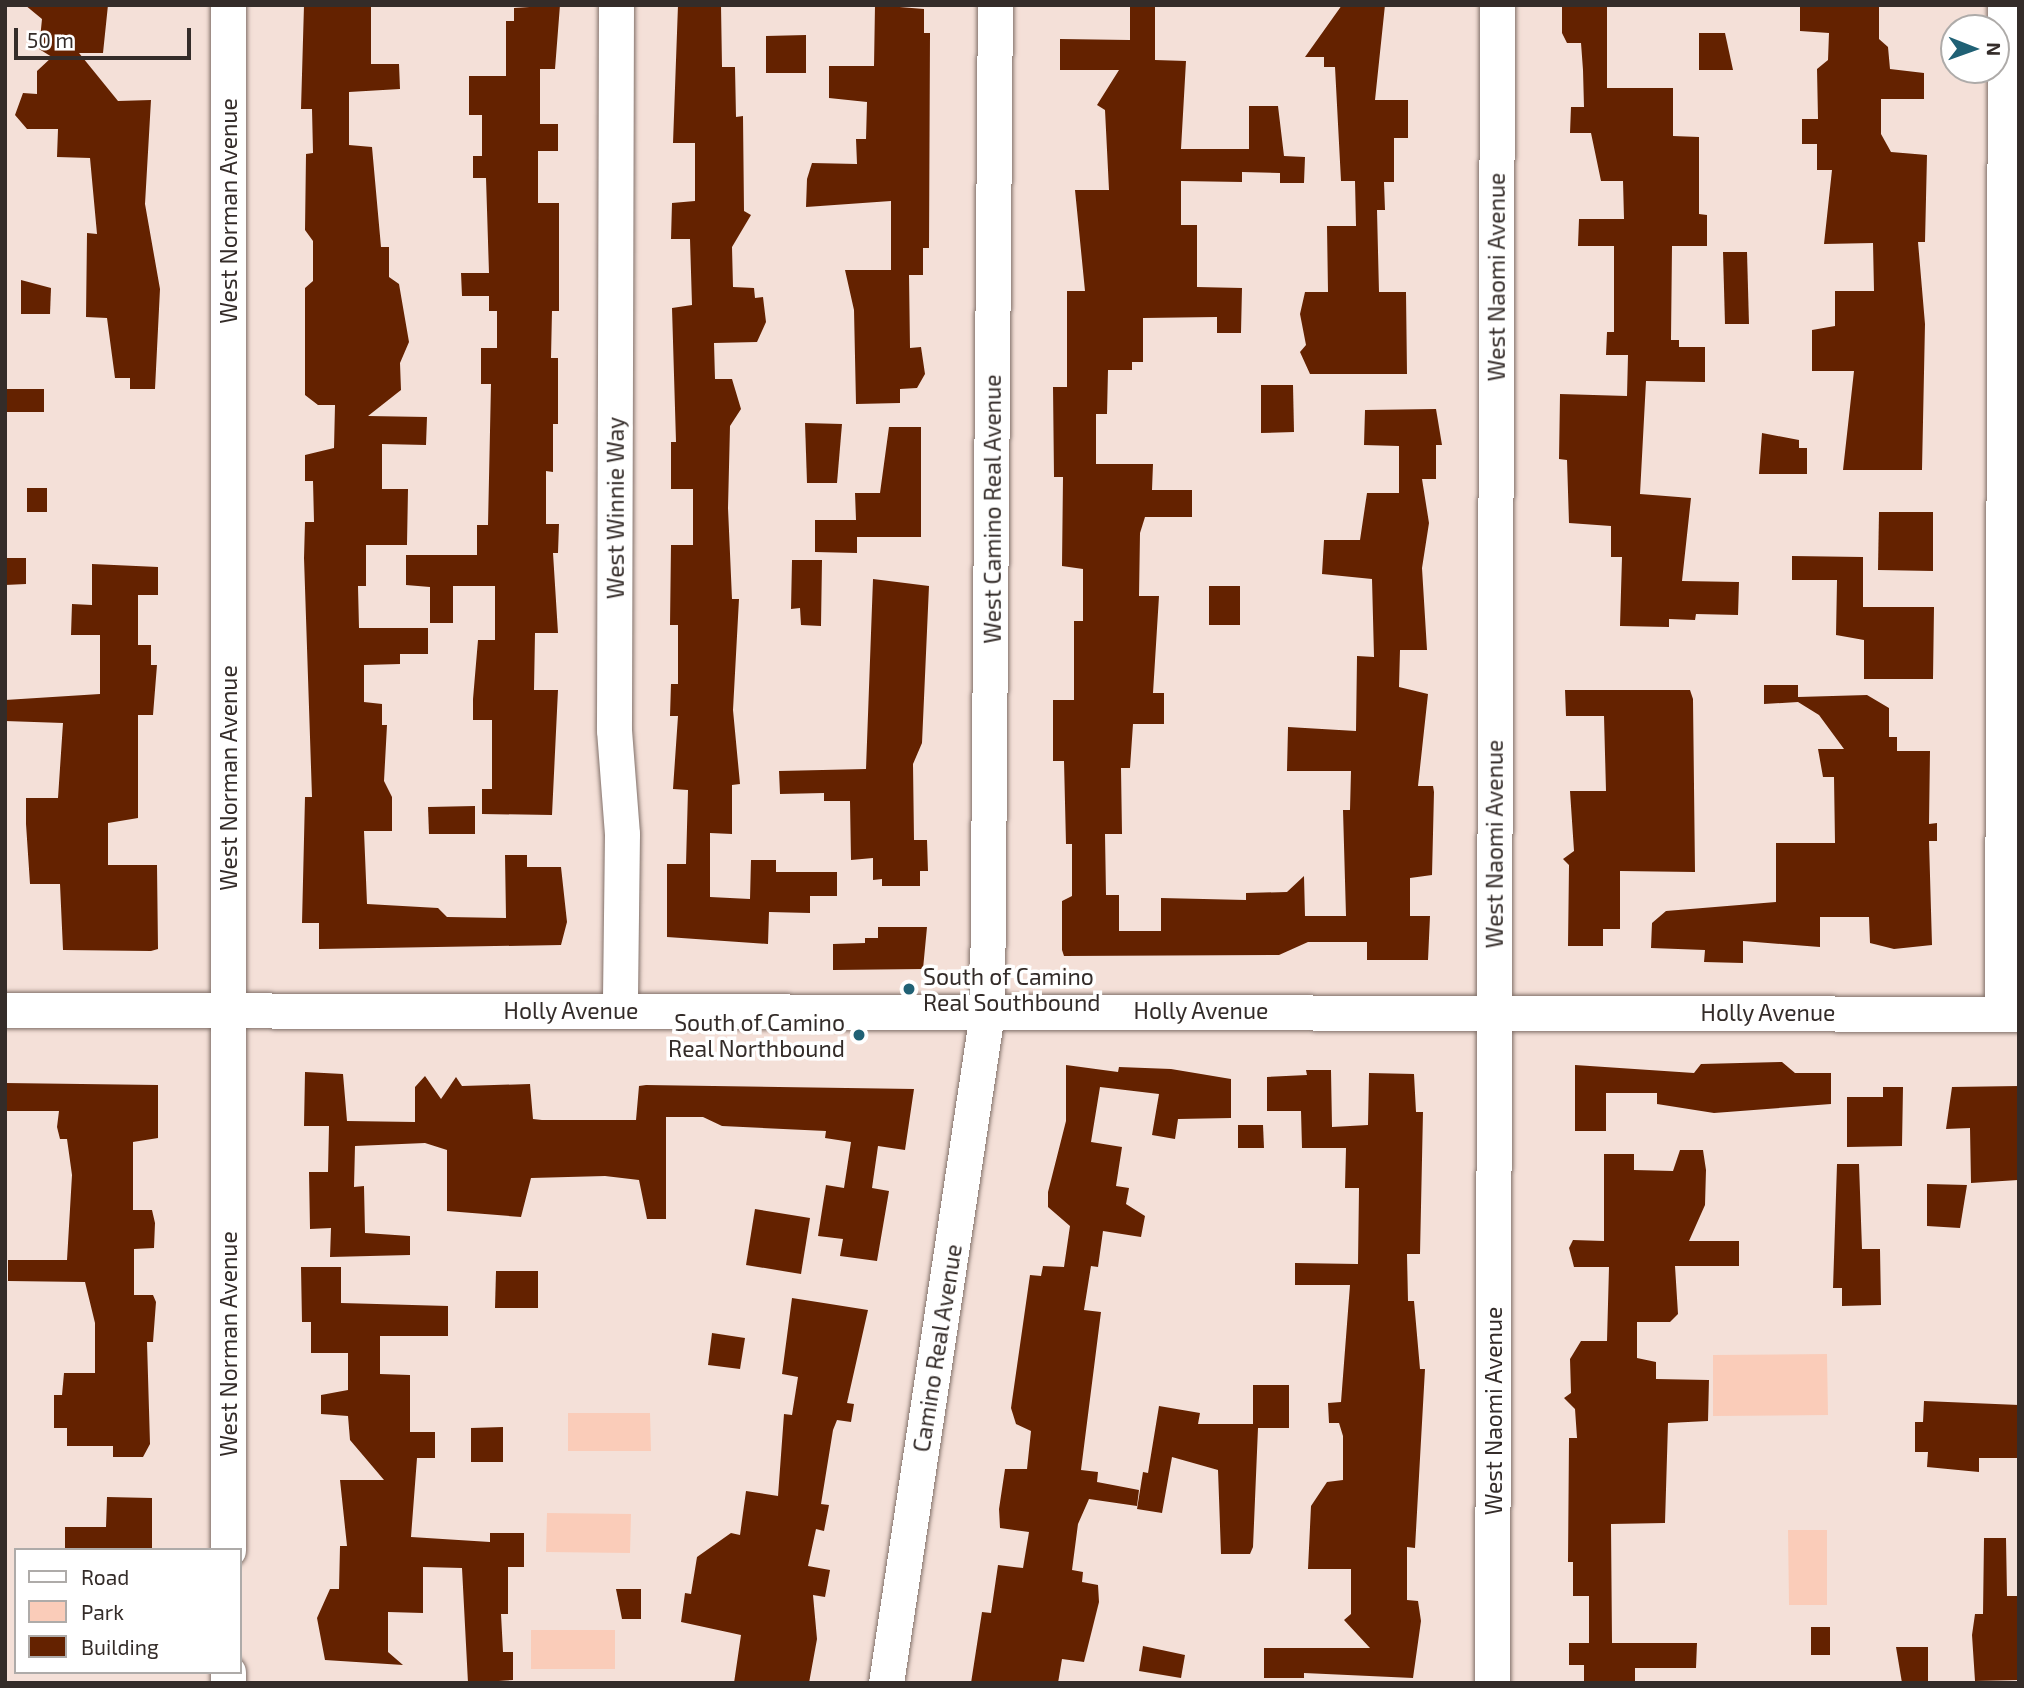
<!DOCTYPE html>
<html>
<head>
<meta charset="utf-8">
<style>
  body { margin:0 }
  #map { position:relative; width:2024px; height:1688px; overflow:hidden; background:#f4e0d8; font-family:"Exo 2",sans-serif }
  div>[style] { position:absolute }
  .green>* { inset:0; background:#faccb9 }
  .building>* { inset:0; background:#642200 }
  .roads { filter:drop-shadow(0 0 2px #817069) drop-shadow(0 0 2px #817069) }
  .minor>* { height:35px; margin:-17.5px; padding:0 17.5px; transform-origin:17.5px; border-radius:17.5px; background:#fff }
  .dots>* { width:19px; height:19px; translate:-50% -50%; box-sizing:border-box; border:4px solid #fff; border-radius:50% }
  span { translate:-50% -50%; white-space:nowrap; text-align:center; line-height:1.15; -webkit-text-stroke:7px #fff; paint-order:stroke }
  .street-label { font-size:23px; color:#342c29 }
  .poi-label { font-size:23px; color:#342c29 }
  .left { translate:0 -50%; text-align:left }
  .right { translate:-100% -50%; text-align:right }
  .frame { position:absolute; inset:0; border:7px solid #342c29; pointer-events:none }
  .legend { position:absolute; left:14px; top:1548px; width:228px; height:126px; box-sizing:border-box; background:#fff; border:2px solid #aeaba9; margin:0; padding:9px 12px; list-style:none; font-size:21px; color:#342c29 }
  .legend li { display:flex; align-items:center; gap:14px; height:35px }
  .legend b { width:35px; border:2px solid #aeaba9 }
  .north { position:absolute; left:1940px; top:14px; width:70px; height:70px; box-sizing:border-box; background:#fff; border:2px solid #aeaba9; border-radius:50%; rotate:91deg; font-size:19px; font-weight:700; line-height:28px; text-align:center; color:#342c29 }
  .north::after { content:''; display:block; margin:auto; width:24px; height:32px; background:#206175; clip-path:polygon(50% 0,100% 100%,50% 72%,0 100%) }
  .scale { position:absolute; left:14px; top:28px; width:177px; height:32px; box-sizing:border-box; border:4px solid #342c29; border-top:0; padding-left:9px; font-size:21px; line-height:24px; white-space:nowrap; color:#342c29; -webkit-text-stroke:5px #fff; paint-order:stroke }
</style>
</head>
<body>
<div id="map">
  <div class="green">
    <div style="clip-path:polygon(1827px 1354px,1828px 1415px,1713px 1416px,1713px 1355px)"></div>
    <div style="clip-path:polygon(568px 1413px,650px 1413px,651px 1451px,568px 1451px)"></div>
    <div style="clip-path:polygon(547px 1513px,631px 1514px,630px 1553px,546px 1552px)"></div>
    <div style="clip-path:polygon(1788px 1530px,1827px 1530px,1827px 1605px,1789px 1605px)"></div>
    <div style="clip-path:polygon(531px 1630px,615px 1630px,615px 1669px,531px 1669px)"></div>
  </div>
  <div class="building">
    <div style="clip-path:polygon(25px 5px,108px 5px,103px 53px,79px 53px,118px 101px,151px 100px,145px 204px,160px 289px,155px 389px,130px 389px,130px 378px,115px 378px,107px 318px,86px 317px,87px 233px,97px 234px,90px 158px,57px 157px,58px 129px,27px 129px,15px 115px,23px 93px,37px 94px,37px 71px,52px 57px,39px 49px,42px 19px)"></div>
    <div style="clip-path:polygon(304px 5px,371px 5px,371px 64px,399px 64px,400px 89px,349px 92px,349px 145px,372px 147px,381px 247px,389px 247px,389px 277px,399px 284px,409px 342px,400px 363px,401px 390px,368px 416px,427px 417px,426px 445px,382px 444px,382px 489px,408px 489px,407px 545px,366px 545px,366px 586px,358px 586px,359px 628px,428px 628px,428px 654px,400px 654px,400px 664px,364px 665px,364px 702px,382px 704px,382px 725px,387px 725px,384px 781px,392px 797px,392px 831px,364px 831px,367px 904px,438px 908px,447px 917px,506px 918px,505px 855px,527px 855px,527px 867px,561px 867px,567px 922px,561px 945px,319px 949px,319px 923px,302px 923px,305px 797px,312px 797px,304px 558px,305px 522px,314px 522px,313px 481px,305px 481px,305px 455px,334px 448px,335px 405px,318px 405px,305px 395px,305px 288px,313px 281px,313px 241px,305px 230px,306px 154px,313px 153px,312px 109px,301px 109px)"></div>
    <div style="clip-path:polygon(560px 5px,555px 69px,540px 69px,540px 124px,558px 124px,558px 151px,538px 151px,538px 203px,559px 203px,559px 311px,552px 311px,551px 358px,558px 358px,558px 424px,553px 424px,553px 472px,546px 471px,546px 524px,559px 524px,558px 553px,553px 553px,558px 633px,535px 633px,534px 690px,558px 690px,552px 815px,482px 814px,482px 789px,492px 789px,492px 720px,473px 720px,473px 699px,478px 640px,495px 640px,495px 586px,453px 586px,453px 623px,430px 623px,430px 587px,406px 585px,406px 555px,477px 555px,477px 525px,488px 525px,491px 384px,481px 384px,481px 348px,497px 348px,497px 311px,489px 311px,489px 296px,462px 296px,461px 273px,489px 273px,486px 178px,473px 178px,473px 156px,482px 156px,482px 115px,469px 115px,469px 76px,506px 76px,506px 21px,514px 21px,514px 8px)"></div>
    <div style="clip-path:polygon(678px 5px,721px 5px,722px 67px,735px 67px,736px 117px,743px 116px,744px 211px,751px 215px,732px 247px,733px 287px,754px 288px,755px 298px,763px 297px,766px 322px,757px 342px,714px 343px,715px 379px,732px 379px,741px 409px,730px 426px,728px 508px,732px 599px,739px 599px,733px 710px,740px 784px,732px 785px,732px 834px,710px 833px,710px 897px,750px 899px,751px 860px,776px 860px,776px 872px,837px 872px,837px 896px,810px 896px,810px 913px,769px 912px,768px 944px,667px 937px,667px 864px,686px 864px,688px 790px,673px 789px,678px 716px,670px 716px,671px 684px,678px 684px,678px 625px,670px 625px,671px 545px,693px 545px,693px 489px,671px 489px,671px 442px,676px 442px,672px 308px,692px 305px,690px 239px,671px 239px,672px 203px,695px 201px,695px 143px,673px 143px)"></div>
    <div style="clip-path:polygon(875px 5px,924px 9px,924px 33px,930px 33px,929px 248px,923px 248px,923px 275px,909px 275px,910px 348px,921px 347px,925px 374px,917px 388px,900px 389px,900px 403px,856px 404px,854px 310px,845px 270px,891px 270px,891px 201px,806px 207px,807px 179px,812px 163px,857px 164px,856px 139px,866px 139px,867px 102px,829px 98px,829px 66px,874px 66px)"></div>
    <div style="clip-path:polygon(1130px 5px,1155px 5px,1155px 60px,1186px 61px,1181px 149px,1249px 149px,1249px 106px,1278px 106px,1284px 156px,1305px 157px,1304px 183px,1280px 183px,1280px 173px,1242px 172px,1242px 182px,1181px 181px,1181px 225px,1197px 225px,1197px 287px,1242px 288px,1241px 333px,1217px 333px,1217px 317px,1143px 318px,1143px 362px,1132px 362px,1132px 370px,1108px 370px,1107px 414px,1096px 414px,1096px 464px,1153px 464px,1152px 490px,1192px 490px,1192px 517px,1145px 517px,1140px 533px,1139px 596px,1159px 596px,1153px 693px,1164px 693px,1164px 724px,1133px 724px,1130px 768px,1121px 768px,1122px 834px,1105px 834px,1106px 895px,1119px 895px,1119px 931px,1161px 931px,1161px 898px,1246px 900px,1246px 893px,1287px 892px,1304px 876px,1305px 916px,1346px 916px,1343px 810px,1350px 810px,1351px 771px,1287px 771px,1288px 727px,1356px 731px,1357px 656px,1374px 657px,1372px 579px,1322px 574px,1324px 540px,1360px 540px,1367px 493px,1399px 493px,1399px 446px,1364px 445px,1365px 410px,1436px 409px,1442px 445px,1436px 445px,1436px 479px,1422px 479px,1429px 523px,1422px 568px,1427px 650px,1400px 650px,1399px 687px,1428px 694px,1418px 786px,1433px 786px,1434px 792px,1432px 875px,1410px 878px,1410px 916px,1430px 916px,1428px 960px,1367px 960px,1367px 942px,1308px 942px,1279px 955px,1064px 956px,1062px 950px,1062px 901px,1072px 896px,1072px 844px,1066px 844px,1064px 761px,1053px 761px,1053px 700px,1074px 700px,1074px 621px,1083px 621px,1083px 569px,1062px 566px,1063px 477px,1054px 477px,1053px 387px,1067px 387px,1067px 291px,1085px 291px,1075px 190px,1109px 190px,1105px 110px,1097px 105px,1119px 70px,1060px 70px,1060px 39px,1130px 40px)"></div>
    <div style="clip-path:polygon(1342px 5px,1385px 5px,1375px 100px,1408px 100px,1408px 138px,1394px 138px,1394px 182px,1384px 182px,1385px 210px,1377px 210px,1379px 292px,1406px 292px,1407px 374px,1310px 374px,1300px 352px,1306px 345px,1300px 314px,1305px 292px,1328px 292px,1327px 226px,1356px 226px,1355px 181px,1341px 181px,1335px 67px,1324px 67px,1324px 57px,1305px 57px)"></div>
    <div style="clip-path:polygon(1607px 5px,1607px 88px,1673px 88px,1673px 136px,1699px 137px,1699px 214px,1707px 215px,1707px 246px,1672px 246px,1671px 340px,1679px 340px,1679px 347px,1705px 347px,1705px 382px,1646px 381px,1640px 494px,1691px 498px,1682px 581px,1739px 582px,1738px 615px,1696px 614px,1695px 620px,1669px 619px,1669px 627px,1620px 626px,1622px 557px,1611px 557px,1611px 526px,1569px 523px,1567px 460px,1559px 459px,1560px 394px,1627px 396px,1628px 355px,1606px 355px,1607px 332px,1614px 332px,1614px 246px,1578px 246px,1579px 219px,1624px 219px,1623px 181px,1601px 181px,1591px 133px,1570px 133px,1571px 107px,1584px 107px,1583px 70px,1581px 43px,1567px 43px,1562px 33px,1562px 7px)"></div>
    <div style="clip-path:polygon(1800px 5px,1879px 5px,1879px 39px,1888px 47px,1890px 69px,1924px 73px,1924px 99px,1881px 99px,1881px 134px,1891px 152px,1927px 155px,1925px 242px,1918px 242px,1925px 324px,1922px 470px,1843px 470px,1854px 371px,1812px 371px,1812px 330px,1835px 326px,1835px 291px,1874px 291px,1873px 243px,1824px 244px,1832px 170px,1817px 170px,1817px 144px,1802px 144px,1802px 119px,1818px 119px,1817px 69px,1828px 60px,1829px 33px,1800px 31px)"></div>
    <div style="clip-path:polygon(1699px 33px,1725px 33px,1733px 70px,1699px 70px)"></div>
    <div style="clip-path:polygon(806px 35px,806px 73px,766px 73px,766px 36px)"></div>
    <div style="clip-path:polygon(1723px 252px,1747px 252px,1749px 324px,1725px 324px)"></div>
    <div style="clip-path:polygon(21px 280px,51px 288px,50px 314px,21px 314px)"></div>
    <div style="clip-path:polygon(1261px 385px,1293px 385px,1294px 432px,1261px 433px)"></div>
    <div style="clip-path:polygon(5px 389px,44px 389px,44px 412px,5px 412px)"></div>
    <div style="clip-path:polygon(805px 423px,842px 424px,837px 483px,807px 483px)"></div>
    <div style="clip-path:polygon(889px 427px,921px 427px,921px 537px,857px 537px,857px 553px,815px 552px,815px 520px,856px 520px,855px 493px,880px 493px)"></div>
    <div style="clip-path:polygon(1762px 433px,1799px 440px,1799px 448px,1807px 448px,1807px 474px,1759px 474px)"></div>
    <div style="clip-path:polygon(27px 488px,47px 488px,47px 512px,27px 512px)"></div>
    <div style="clip-path:polygon(1879px 512px,1933px 512px,1933px 571px,1878px 570px)"></div>
    <div style="clip-path:polygon(1792px 556px,1863px 557px,1863px 607px,1934px 607px,1933px 679px,1864px 679px,1864px 640px,1836px 635px,1837px 580px,1792px 580px)"></div>
    <div style="clip-path:polygon(5px 558px,26px 558px,26px 584px,5px 585px)"></div>
    <div style="clip-path:polygon(792px 560px,822px 560px,821px 626px,801px 625px,800px 608px,791px 609px)"></div>
    <div style="clip-path:polygon(92px 564px,158px 567px,158px 595px,138px 595px,138px 645px,151px 645px,151px 665px,157px 665px,153px 715px,138px 715px,138px 818px,108px 823px,108px 865px,157px 865px,158px 949px,151px 951px,63px 950px,60px 884px,30px 884px,26px 824px,26px 798px,58px 798px,63px 723px,5px 721px,5px 700px,100px 694px,100px 635px,71px 635px,72px 604px,92px 605px)"></div>
    <div style="clip-path:polygon(873px 579px,929px 586px,922px 743px,913px 764px,914px 840px,927px 840px,928px 871px,920px 871px,920px 886px,882px 886px,882px 879px,873px 880px,873px 858px,851px 860px,850px 801px,824px 801px,824px 793px,780px 794px,779px 771px,866px 769px)"></div>
    <div style="clip-path:polygon(1209px 586px,1240px 586px,1240px 625px,1209px 625px)"></div>
    <div style="clip-path:polygon(1764px 685px,1798px 685px,1798px 697px,1867px 695px,1889px 708px,1889px 737px,1897px 737px,1897px 751px,1930px 751px,1929px 824px,1937px 823px,1937px 841px,1929px 841px,1932px 945px,1894px 949px,1870px 943px,1869px 917px,1820px 917px,1820px 947px,1743px 941px,1743px 963px,1704px 962px,1705px 950px,1651px 948px,1652px 923px,1666px 911px,1776px 902px,1776px 843px,1835px 843px,1834px 777px,1823px 777px,1818px 749px,1844px 749px,1819px 715px,1798px 702px,1764px 704px)"></div>
    <div style="clip-path:polygon(1565px 690px,1690px 690px,1693px 699px,1695px 872px,1620px 871px,1620px 929px,1603px 929px,1603px 946px,1568px 946px,1569px 865px,1563px 859px,1574px 851px,1570px 791px,1606px 791px,1604px 716px,1566px 716px)"></div>
    <div style="clip-path:polygon(475px 806px,475px 834px,429px 834px,428px 807px)"></div>
    <div style="clip-path:polygon(878px 927px,927px 927px,923px 969px,833px 970px,833px 944px,865px 943px,865px 938px,878px 938px)"></div>
    <div style="clip-path:polygon(1782px 1062px,1795px 1073px,1831px 1073px,1831px 1104px,1714px 1113px,1657px 1104px,1657px 1093px,1606px 1093px,1606px 1131px,1575px 1131px,1575px 1065px,1694px 1073px,1701px 1064px)"></div>
    <div style="clip-path:polygon(1066px 1065px,1118px 1072px,1119px 1067px,1171px 1069px,1231px 1079px,1231px 1118px,1178px 1119px,1175px 1139px,1152px 1135px,1159px 1094px,1100px 1087px,1091px 1142px,1122px 1147px,1116px 1186px,1129px 1188px,1126px 1204px,1145px 1216px,1141px 1237px,1103px 1231px,1098px 1267px,1091px 1266px,1084px 1310px,1101px 1312px,1081px 1470px,1098px 1472px,1097px 1482px,1139px 1490px,1137px 1506px,1089px 1499px,1078px 1524px,1072px 1570px,1083px 1572px,1082px 1582px,1098px 1585px,1099px 1602px,1084px 1662px,1062px 1659px,1058px 1683px,971px 1683px,982px 1612px,991px 1613px,998px 1565px,1023px 1568px,1029px 1532px,1000px 1528px,999px 1509px,1005px 1469px,1027px 1469px,1031px 1431px,1016px 1424px,1011px 1408px,1030px 1275px,1041px 1276px,1043px 1266px,1064px 1267px,1070px 1226px,1048px 1207px,1048px 1192px,1066px 1121px)"></div>
    <div style="clip-path:polygon(1306px 1070px,1331px 1070px,1332px 1127px,1368px 1125px,1369px 1073px,1414px 1074px,1416px 1112px,1423px 1112px,1420px 1254px,1407px 1254px,1408px 1301px,1414px 1301px,1420px 1369px,1425px 1369px,1415px 1548px,1407px 1547px,1407px 1600px,1418px 1601px,1421px 1621px,1413px 1678px,1304px 1673px,1304px 1678px,1264px 1678px,1264px 1648px,1370px 1648px,1344px 1620px,1351px 1614px,1351px 1569px,1308px 1569px,1311px 1506px,1327px 1482px,1343px 1480px,1343px 1436px,1339px 1423px,1329px 1423px,1328px 1403px,1341px 1402px,1350px 1285px,1295px 1285px,1295px 1263px,1358px 1264px,1359px 1188px,1345px 1188px,1346px 1148px,1302px 1148px,1301px 1111px,1267px 1111px,1267px 1077px,1307px 1075px)"></div>
    <div style="clip-path:polygon(305px 1072px,343px 1074px,347px 1121px,415px 1122px,415px 1087px,425px 1076px,441px 1099px,456px 1077px,462px 1086px,530px 1084px,533px 1119px,542px 1120px,636px 1120px,639px 1086px,646px 1085px,914px 1089px,905px 1150px,878px 1146px,872px 1188px,889px 1191px,877px 1261px,840px 1256px,843px 1239px,818px 1236px,826px 1185px,844px 1188px,851px 1142px,825px 1138px,826px 1131px,722px 1126px,703px 1117px,666px 1117px,666px 1219px,647px 1219px,639px 1180px,605px 1176px,531px 1178px,521px 1217px,447px 1211px,447px 1150px,425px 1143px,355px 1146px,354px 1187px,364px 1186px,365px 1233px,410px 1236px,410px 1255px,330px 1257px,331px 1228px,310px 1229px,309px 1172px,328px 1172px,329px 1126px,304px 1126px)"></div>
    <div style="clip-path:polygon(5px 1083px,158px 1085px,158px 1138px,133px 1142px,133px 1210px,152px 1210px,155px 1223px,154px 1248px,134px 1249px,134px 1295px,153px 1295px,156px 1302px,153px 1342px,147px 1342px,150px 1444px,143px 1457px,113px 1457px,113px 1446px,67px 1446px,67px 1428px,54px 1428px,54px 1395px,62px 1395px,64px 1373px,95px 1373px,95px 1323px,85px 1282px,8px 1281px,8px 1260px,67px 1260px,72px 1175px,67px 1139px,60px 1139px,57px 1127px,59px 1111px,5px 1111px)"></div>
    <div style="clip-path:polygon(2019px 1086px,2018px 1180px,1971px 1183px,1970px 1128px,1946px 1129px,1952px 1087px)"></div>
    <div style="clip-path:polygon(1883px 1087px,1903px 1087px,1902px 1146px,1847px 1147px,1847px 1097px,1883px 1097px)"></div>
    <div style="clip-path:polygon(1238px 1125px,1263px 1125px,1264px 1148px,1238px 1148px)"></div>
    <div style="clip-path:polygon(1680px 1150px,1703px 1150px,1706px 1170px,1705px 1205px,1689px 1241px,1739px 1241px,1739px 1266px,1675px 1266px,1678px 1314px,1670px 1322px,1637px 1322px,1637px 1358px,1656px 1362px,1656px 1379px,1709px 1380px,1708px 1421px,1668px 1423px,1665px 1523px,1611px 1524px,1612px 1643px,1697px 1643px,1696px 1668px,1635px 1668px,1635px 1683px,1584px 1683px,1584px 1665px,1569px 1665px,1569px 1643px,1589px 1643px,1589px 1596px,1573px 1596px,1573px 1562px,1568px 1562px,1569px 1438px,1577px 1438px,1575px 1409px,1564px 1398px,1571px 1393px,1570px 1359px,1581px 1341px,1607px 1341px,1609px 1267px,1574px 1267px,1569px 1248px,1573px 1240px,1604px 1241px,1604px 1154px,1634px 1154px,1634px 1170px,1673px 1171px)"></div>
    <div style="clip-path:polygon(1837px 1164px,1859px 1164px,1862px 1249px,1880px 1249px,1881px 1305px,1842px 1306px,1842px 1288px,1833px 1288px)"></div>
    <div style="clip-path:polygon(1927px 1184px,1967px 1185px,1960px 1228px,1927px 1226px)"></div>
    <div style="clip-path:polygon(755px 1209px,810px 1218px,801px 1274px,746px 1265px)"></div>
    <div style="clip-path:polygon(301px 1267px,341px 1267px,341px 1303px,448px 1306px,448px 1336px,380px 1336px,380px 1374px,410px 1375px,410px 1432px,435px 1432px,435px 1458px,417px 1458px,411px 1537px,490px 1542px,490px 1533px,524px 1533px,524px 1567px,508px 1567px,508px 1614px,501px 1614px,503px 1652px,513px 1652px,513px 1680px,468px 1683px,462px 1568px,423px 1567px,423px 1613px,388px 1612px,388px 1652px,403px 1665px,325px 1660px,317px 1618px,330px 1589px,339px 1589px,340px 1546px,347px 1546px,340px 1480px,384px 1480px,350px 1440px,348px 1416px,321px 1414px,321px 1395px,348px 1390px,348px 1353px,311px 1353px,311px 1322px,302px 1322px)"></div>
    <div style="clip-path:polygon(496px 1271px,538px 1271px,538px 1308px,495px 1308px)"></div>
    <div style="clip-path:polygon(792px 1298px,868px 1310px,847px 1403px,854px 1404px,851px 1422px,837px 1420px,833px 1430px,821px 1504px,829px 1505px,824px 1531px,816px 1529px,808px 1566px,830px 1570px,825px 1597px,813px 1595px,817px 1639px,809px 1683px,734px 1683px,741px 1635px,681px 1622px,685px 1593px,691px 1594px,697px 1557px,731px 1533px,740px 1535px,746px 1491px,778px 1496px,784px 1414px,792px 1415px,798px 1377px,782px 1374px)"></div>
    <div style="clip-path:polygon(712px 1333px,745px 1338px,740px 1369px,708px 1365px)"></div>
    <div style="clip-path:polygon(1253px 1385px,1289px 1385px,1289px 1428px,1258px 1428px,1253px 1547px,1250px 1554px,1221px 1554px,1218px 1470px,1172px 1457px,1162px 1513px,1137px 1509px,1143px 1472px,1148px 1473px,1159px 1406px,1200px 1413px,1198px 1424px,1253px 1424px)"></div>
    <div style="clip-path:polygon(1924px 1401px,2019px 1405px,2019px 1458px,1979px 1458px,1979px 1472px,1927px 1467px,1928px 1452px,1915px 1452px,1915px 1422px,1923px 1422px)"></div>
    <div style="clip-path:polygon(503px 1427px,503px 1462px,471px 1462px,471px 1428px)"></div>
    <div style="clip-path:polygon(107px 1497px,152px 1498px,152px 1550px,65px 1550px,65px 1527px,106px 1527px)"></div>
    <div style="clip-path:polygon(1984px 1538px,2006px 1538px,2007px 1596px,2019px 1596px,2019px 1680px,1975px 1681px,1972px 1635px,1975px 1614px,1983px 1614px)"></div>
    <div style="clip-path:polygon(616px 1589px,641px 1589px,641px 1619px,622px 1619px)"></div>
    <div style="clip-path:polygon(1811px 1627px,1830px 1627px,1830px 1655px,1811px 1655px)"></div>
    <div style="clip-path:polygon(1143px 1646px,1185px 1655px,1181px 1678px,1139px 1671px)"></div>
    <div style="clip-path:polygon(1896px 1647px,1928px 1647px,1928px 1683px,1902px 1683px)"></div>
  </div>
  <div class="roads">
    <div class="minor">
      <div style="left:616px;top:5px;width:725px;rotate:90.16deg"></div>
      <div style="left:614px;top:730px;width:104px;rotate:85.6deg"></div>
      <div style="left:622px;top:834px;width:176px;rotate:90.7deg"></div>
      <div style="left:5px;top:1010px;width:2014px;rotate:0.11deg"></div>
      <div style="left:2002px;top:1013px;width:1008px;rotate:-89.83deg"></div>
      <div style="left:228px;top:1550px;width:1545px;rotate:-90deg"></div>
      <div style="left:228px;top:1683px;width:11px;rotate:-90deg"></div>
      <div style="left:886px;top:1683px;width:678px;rotate:-81.43deg"></div>
      <div style="left:987px;top:1013px;width:1008px;rotate:-89.55deg"></div>
      <div style="left:1492px;top:1683px;width:1678px;rotate:-89.83deg"></div>
    </div>
  </div>
  <div class="dots">
    <div style="left:909px;top:989px;background:#206175"></div>
    <div style="left:859px;top:1035px;background:#206175"></div>
  </div>
  <div class="street-label">
    <span style="left:228px;top:211px;rotate:-90deg">West Norman Avenue</span>
    <span style="left:1496px;top:277px;rotate:-90deg">West Naomi Avenue</span>
    <span style="left:615px;top:508px;rotate:-90deg">West Winnie Way</span>
    <span style="left:992px;top:509px;rotate:-90deg">West Camino Real Avenue</span>
    <span style="left:228px;top:778px;rotate:-90deg">West Norman Avenue</span>
    <span style="left:1494px;top:844px;rotate:-90deg">West Naomi Avenue</span>
    <span style="left:571px;top:1010px">Holly Avenue</span>
    <span style="left:1201px;top:1010px">Holly Avenue</span>
    <span style="left:1768px;top:1012px">Holly Avenue</span>
    <span style="left:228px;top:1344px;rotate:-90deg">West Norman Avenue</span>
    <span style="left:937px;top:1348px;rotate:-81deg">Camino Real Avenue</span>
    <span style="left:1493px;top:1411px;rotate:-90deg">West Naomi Avenue</span>
  </div>
  <div class="poi-label">
    <span class="left" style="left:923px;top:989px">South of Camino<br>Real Southbound</span>
    <span class="right" style="left:845px;top:1035px">South of Camino<br>Real Northbound</span>
  </div>
  <div class="frame"></div>
  <ul class="legend">
  <li><b style="height:9px;background:#fff"></b>Road</li>
  <li><b style="height:19px;background:#faccb9"></b>Park</li>
  <li><b style="height:19px;background:#642200"></b>Building</li>
  </ul>
  <div class="north">N</div>
  <div class="scale">50 m</div>
</div>
</body>
</html>
